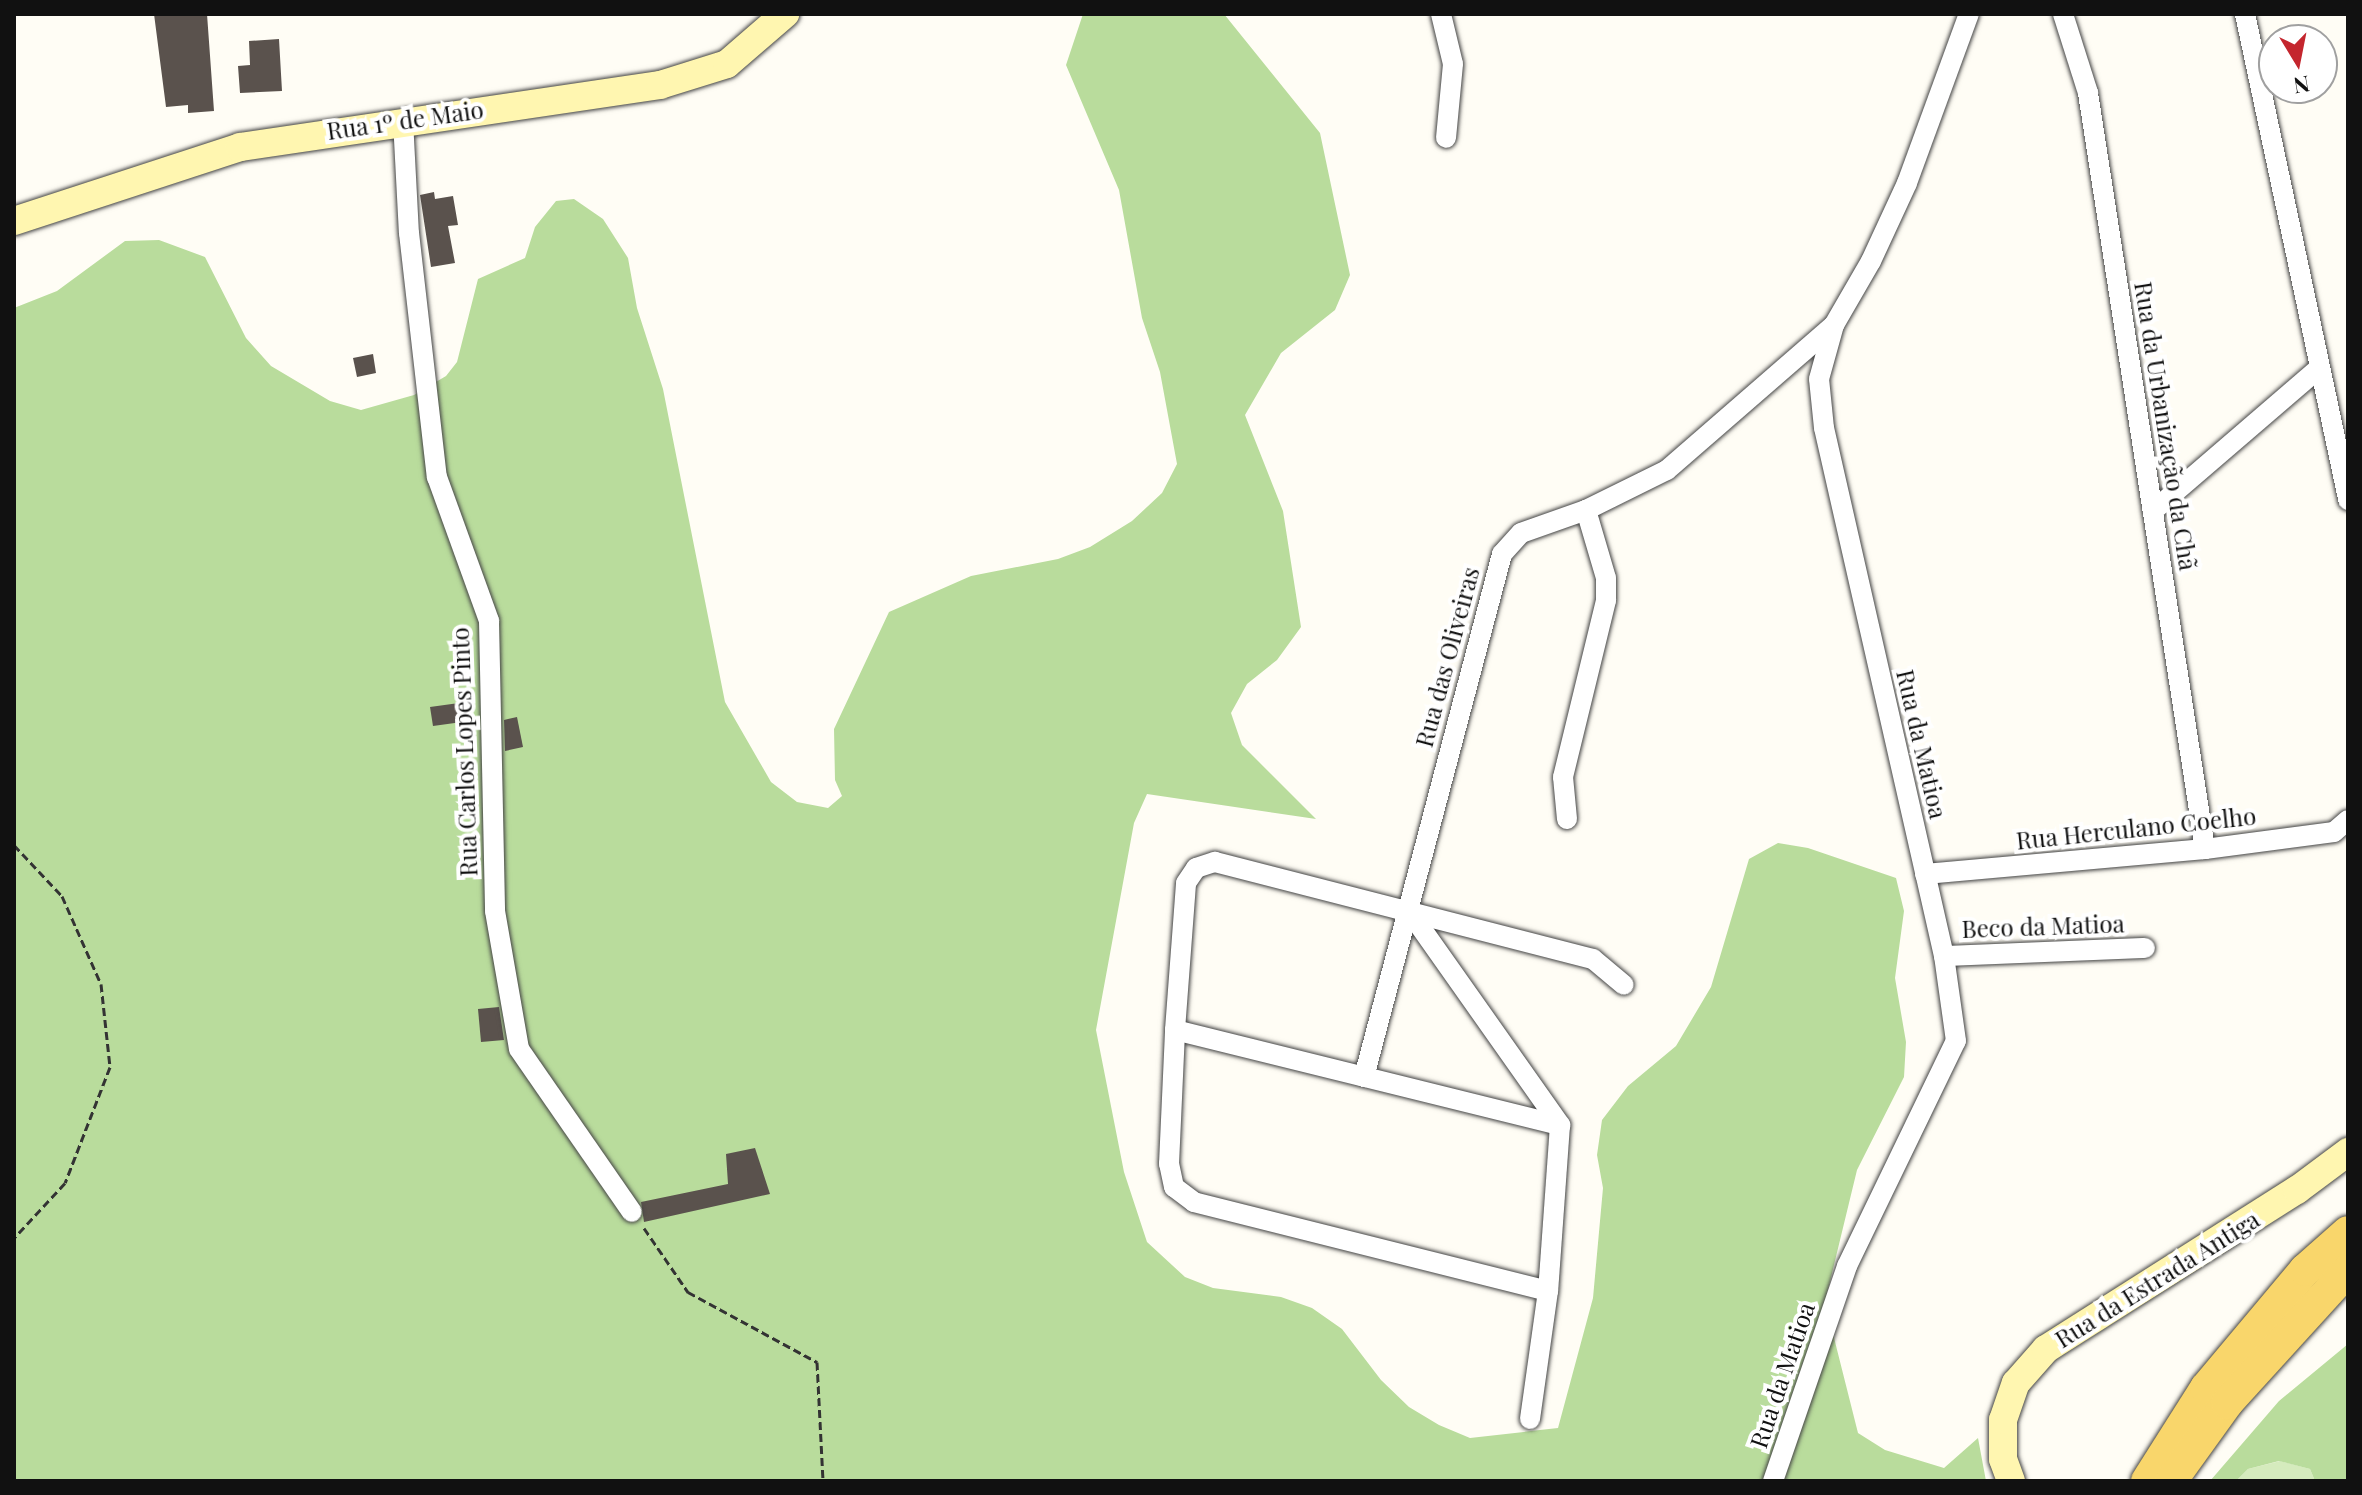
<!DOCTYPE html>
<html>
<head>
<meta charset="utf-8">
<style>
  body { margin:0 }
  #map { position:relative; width:2362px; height:1495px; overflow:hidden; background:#fffdf5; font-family:"Playfair Display",serif }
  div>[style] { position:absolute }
  .green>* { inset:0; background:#d5ebbd }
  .forest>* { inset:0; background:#b9dc9c }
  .building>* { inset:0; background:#5a524d }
  .path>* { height:3px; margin-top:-1.5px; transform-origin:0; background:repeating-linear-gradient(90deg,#333 0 8px,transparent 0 12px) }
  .roads { filter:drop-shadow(0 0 2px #444) drop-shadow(0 0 2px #444) }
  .street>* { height:20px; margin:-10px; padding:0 10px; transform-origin:10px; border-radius:10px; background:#fff }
  .secondary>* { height:28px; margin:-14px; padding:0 14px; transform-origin:14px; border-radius:14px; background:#fff6b0 }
  .primary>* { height:32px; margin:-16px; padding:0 16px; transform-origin:16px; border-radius:16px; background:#f9d66b }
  span { translate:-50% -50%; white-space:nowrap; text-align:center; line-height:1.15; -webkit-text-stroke:8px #fff; paint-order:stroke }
  .street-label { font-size:24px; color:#111 }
  .frame { position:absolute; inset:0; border:16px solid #111; pointer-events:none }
  .north { position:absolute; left:2258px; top:24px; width:80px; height:80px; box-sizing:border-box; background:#fff; border:2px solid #a0a0a0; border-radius:50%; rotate:170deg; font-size:22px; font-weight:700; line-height:32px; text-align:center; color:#111 }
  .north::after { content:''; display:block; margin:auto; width:28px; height:36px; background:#c4262e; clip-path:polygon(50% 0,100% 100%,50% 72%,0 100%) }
</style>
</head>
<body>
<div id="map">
  <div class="green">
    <div style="clip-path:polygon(2280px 1461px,2310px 1469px,2315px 1481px,2236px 1481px,2248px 1469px)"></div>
  </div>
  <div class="forest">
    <div style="clip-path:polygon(1083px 14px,1224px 14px,1320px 133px,1350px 275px,1335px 310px,1281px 353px,1245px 415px,1283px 511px,1301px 627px,1277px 660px,1247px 684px,1231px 713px,1242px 745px,1316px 819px,1147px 794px,1134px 823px,1096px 1030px,1124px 1172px,1147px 1242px,1185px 1277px,1213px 1288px,1281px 1297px,1312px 1308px,1342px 1329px,1381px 1380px,1409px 1407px,1439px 1425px,1470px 1438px,1558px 1428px,1593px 1298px,1603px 1188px,1597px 1155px,1602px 1120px,1628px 1086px,1676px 1046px,1711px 987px,1749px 859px,1778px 843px,1808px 848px,1896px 878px,1904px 911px,1895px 978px,1906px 1042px,1904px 1077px,1857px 1170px,1825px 1302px,1858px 1433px,1885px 1450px,1944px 1468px,1978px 1438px,1986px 1481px,14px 1481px,14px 308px,57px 291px,125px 241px,159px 240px,205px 257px,246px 338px,271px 366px,330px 401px,361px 410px,414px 395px,446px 376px,457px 362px,478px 279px,525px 258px,535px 227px,556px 201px,574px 199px,603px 219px,628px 258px,637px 308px,663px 389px,725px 702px,771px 782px,797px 802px,828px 808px,842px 796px,835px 780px,834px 729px,889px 612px,971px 576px,1058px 559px,1090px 547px,1132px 521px,1162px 493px,1177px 464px,1160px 372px,1142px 318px,1119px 190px,1066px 65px)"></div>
    <div style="clip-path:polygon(2348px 1344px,2348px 1481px,2315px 1481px,2310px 1469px,2279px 1461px,2248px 1469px,2236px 1481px,2210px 1481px,2279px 1401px)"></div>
  </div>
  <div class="building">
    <div style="clip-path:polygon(154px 14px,207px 14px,214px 111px,188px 113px,188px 105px,166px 107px)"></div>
    <div style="clip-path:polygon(279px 39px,282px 91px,240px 93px,238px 66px,250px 65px,249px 41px)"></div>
    <div style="clip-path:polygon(434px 192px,435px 199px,453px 196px,458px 225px,448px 226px,455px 263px,431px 267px,420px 195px)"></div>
    <div style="clip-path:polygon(373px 354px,376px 373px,357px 377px,353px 358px)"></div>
    <div style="clip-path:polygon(459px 703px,462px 722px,433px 726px,430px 707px)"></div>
    <div style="clip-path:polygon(517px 717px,523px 747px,505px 751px,504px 720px)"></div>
    <div style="clip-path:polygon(499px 1007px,504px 1040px,481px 1042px,478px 1009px)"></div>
    <div style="clip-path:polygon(755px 1148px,770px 1194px,644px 1222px,641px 1202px,728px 1184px,726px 1154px)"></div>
  </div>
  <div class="path">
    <div style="left:14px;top:845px;width:70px;rotate:46.7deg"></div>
    <div style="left:62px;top:896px;width:96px;rotate:66.1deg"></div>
    <div style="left:101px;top:984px;width:83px;rotate:83.8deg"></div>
    <div style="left:110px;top:1067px;width:124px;rotate:111.2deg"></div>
    <div style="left:65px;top:1183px;width:75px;rotate:132.8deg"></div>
    <div style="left:644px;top:1228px;width:78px;rotate:55.5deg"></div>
    <div style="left:688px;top:1292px;width:147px;rotate:28.5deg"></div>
    <div style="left:817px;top:1362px;width:119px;rotate:87.1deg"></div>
  </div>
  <div class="roads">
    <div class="street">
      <div style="left:1441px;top:14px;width:51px;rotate:76.5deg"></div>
      <div style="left:1453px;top:64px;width:74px;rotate:95.4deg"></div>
      <div style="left:2063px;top:14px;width:83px;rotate:72.4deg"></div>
      <div style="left:2088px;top:93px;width:765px;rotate:81.2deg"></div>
      <div style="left:2245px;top:14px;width:497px;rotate:78deg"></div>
      <div style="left:403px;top:120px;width:113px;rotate:87deg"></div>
      <div style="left:409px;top:233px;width:246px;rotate:83.5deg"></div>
      <div style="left:437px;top:477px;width:153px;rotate:70.1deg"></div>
      <div style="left:489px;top:621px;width:290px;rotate:88.8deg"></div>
      <div style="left:495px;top:911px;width:140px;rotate:80.1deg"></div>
      <div style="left:519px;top:1049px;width:198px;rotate:55.3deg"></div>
      <div style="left:2153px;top:511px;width:219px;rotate:-40.7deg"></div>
      <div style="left:1567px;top:819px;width:42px;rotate:-95.4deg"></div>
      <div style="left:1563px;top:777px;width:182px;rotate:-76.3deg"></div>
      <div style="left:1606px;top:600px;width:22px;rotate:-90deg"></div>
      <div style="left:1606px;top:578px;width:71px;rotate:-106.4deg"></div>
      <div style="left:1925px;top:874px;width:281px;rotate:-5.1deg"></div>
      <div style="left:2205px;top:849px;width:130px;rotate:-7.5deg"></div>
      <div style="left:2334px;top:832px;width:18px;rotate:-41deg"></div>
      <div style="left:1407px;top:908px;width:266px;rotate:54.8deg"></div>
      <div style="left:1944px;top:956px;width:201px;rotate:-2.3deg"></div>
      <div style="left:1175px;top:1030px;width:397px;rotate:13.9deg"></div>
      <div style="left:1560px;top:1125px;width:166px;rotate:94.1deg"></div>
      <div style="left:1548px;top:1291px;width:365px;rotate:-165.9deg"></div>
      <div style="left:1194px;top:1202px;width:25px;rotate:-143deg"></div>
      <div style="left:1174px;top:1187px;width:24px;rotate:-102deg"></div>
      <div style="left:1169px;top:1164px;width:134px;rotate:-87.4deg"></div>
      <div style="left:1175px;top:1030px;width:147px;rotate:-85.7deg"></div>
      <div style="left:1186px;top:883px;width:18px;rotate:-56deg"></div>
      <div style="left:1196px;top:868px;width:20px;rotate:-18deg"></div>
      <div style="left:1215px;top:862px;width:390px;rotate:14.4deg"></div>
      <div style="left:1593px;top:959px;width:40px;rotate:40deg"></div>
      <div style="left:1364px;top:1077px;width:541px;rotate:-75.22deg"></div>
      <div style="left:1502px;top:554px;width:28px;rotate:-48deg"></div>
      <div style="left:1521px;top:533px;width:69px;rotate:-19.5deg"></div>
      <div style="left:1586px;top:510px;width:90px;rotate:-26.3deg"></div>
      <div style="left:1667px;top:470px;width:221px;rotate:-41deg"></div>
      <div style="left:1530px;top:1419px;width:129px;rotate:-82deg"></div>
      <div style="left:1773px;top:1481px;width:227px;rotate:-71deg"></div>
      <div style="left:1847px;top:1266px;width:250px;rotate:-64.2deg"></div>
      <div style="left:1956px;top:1041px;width:86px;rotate:-98deg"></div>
      <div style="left:1944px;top:956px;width:541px;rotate:-102.8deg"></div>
      <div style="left:1824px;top:428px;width:49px;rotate:-95.8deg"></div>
      <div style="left:1819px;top:379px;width:56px;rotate:-74.5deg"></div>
      <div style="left:1834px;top:325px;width:74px;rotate:-60deg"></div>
      <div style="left:1871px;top:261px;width:86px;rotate:-65.2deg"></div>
      <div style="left:1907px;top:183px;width:180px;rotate:-69.9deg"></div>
    </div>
    <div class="secondary">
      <div style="left:14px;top:221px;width:238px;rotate:-18.1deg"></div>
      <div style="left:240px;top:147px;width:425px;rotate:-8.4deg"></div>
      <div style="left:660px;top:85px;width:70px;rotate:-17.4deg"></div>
      <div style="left:727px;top:64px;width:77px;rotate:-40.8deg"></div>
      <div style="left:2011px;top:1481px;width:23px;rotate:-110deg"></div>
      <div style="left:2003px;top:1459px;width:39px;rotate:-90deg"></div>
      <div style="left:2003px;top:1420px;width:39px;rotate:-71deg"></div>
      <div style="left:2016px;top:1383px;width:45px;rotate:-48.6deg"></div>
      <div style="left:2046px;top:1349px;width:297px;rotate:-32.4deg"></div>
      <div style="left:2297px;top:1190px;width:64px;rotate:-36.7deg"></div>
    </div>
    <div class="primary">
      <div style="left:2147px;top:1481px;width:110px;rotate:-57.6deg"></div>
      <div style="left:2206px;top:1388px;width:154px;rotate:-50deg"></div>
      <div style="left:2305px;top:1270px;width:57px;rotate:-41.5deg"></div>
      <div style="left:2171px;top:1481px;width:96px;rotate:-54.3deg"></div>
      <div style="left:2227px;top:1403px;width:180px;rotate:-47.7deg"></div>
    </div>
  </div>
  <div class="street-label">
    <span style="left:405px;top:120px;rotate:-8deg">Rua 1º de Maio</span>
    <span style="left:2166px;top:426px;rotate:81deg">Rua da Urbanização da Chã</span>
    <span style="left:1447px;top:657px;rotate:-75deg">Rua das Oliveiras</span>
    <span style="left:1922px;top:744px;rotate:77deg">Rua da Matioa</span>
    <span style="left:464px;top:752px;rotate:-92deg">Rua Carlos Lopes Pinto</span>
    <span style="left:2136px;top:828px;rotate:-6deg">Rua Herculano Coelho</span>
    <span style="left:2043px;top:926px;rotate:-2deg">Beco da Matioa</span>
    <span style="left:2157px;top:1279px;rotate:-32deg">Rua da Estrada Antiga</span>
    <span style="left:1782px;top:1375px;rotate:-71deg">Rua da Matioa</span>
  </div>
  <div class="frame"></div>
  <div class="north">N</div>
</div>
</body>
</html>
